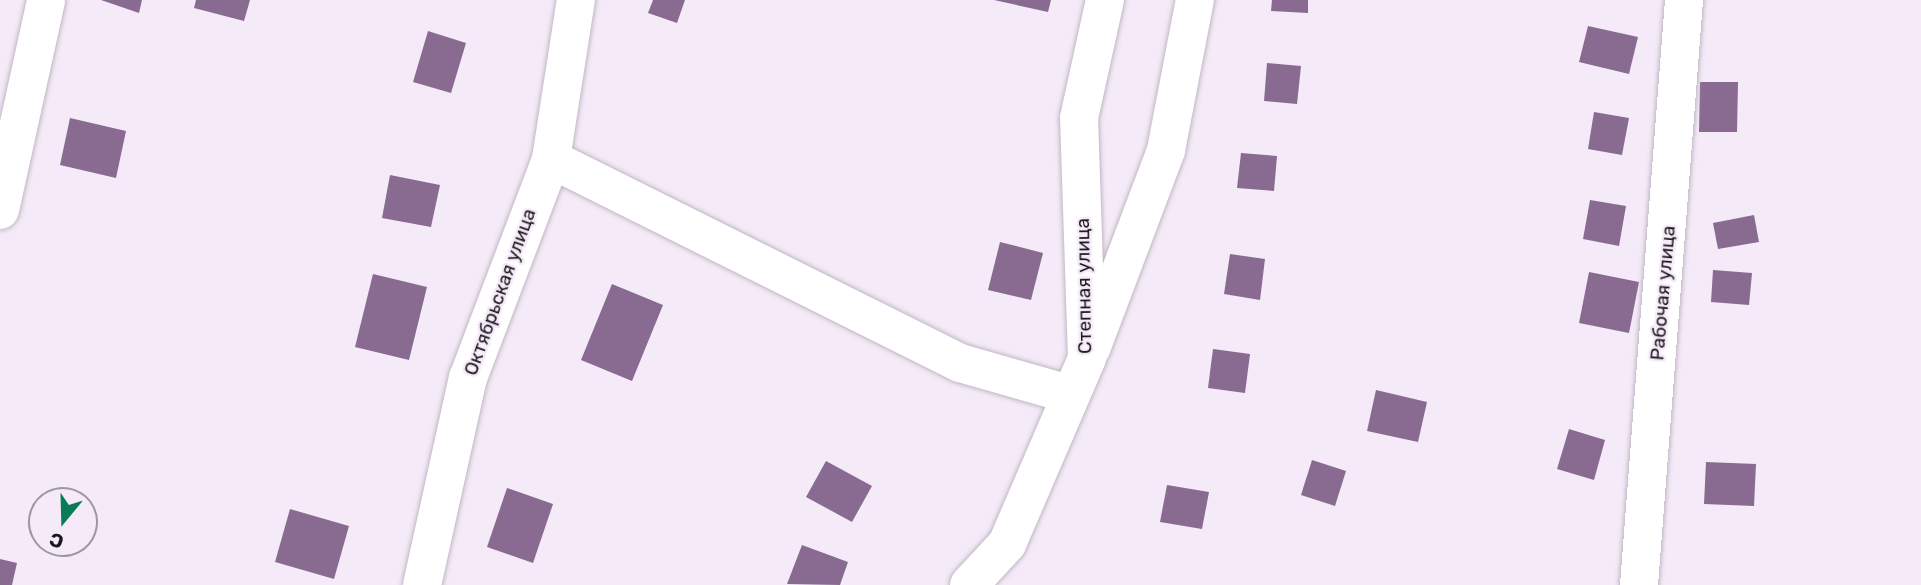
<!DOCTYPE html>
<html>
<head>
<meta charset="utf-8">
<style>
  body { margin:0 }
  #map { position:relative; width:1921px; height:585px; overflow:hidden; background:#f5eaf8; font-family:Rubik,sans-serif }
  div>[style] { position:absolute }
  .building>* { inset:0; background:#896b92 }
  .roads { filter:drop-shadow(0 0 2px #c1b7c4) drop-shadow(0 0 2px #c1b7c4) }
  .minor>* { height:38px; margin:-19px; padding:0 19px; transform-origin:19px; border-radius:19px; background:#fff }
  span { translate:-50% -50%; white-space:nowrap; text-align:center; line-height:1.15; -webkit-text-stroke:5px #f5eaf8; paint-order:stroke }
  .street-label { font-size:19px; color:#1b171c }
  .north { position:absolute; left:28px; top:487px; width:70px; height:70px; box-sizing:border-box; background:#f5eaf8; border:2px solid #9e96a0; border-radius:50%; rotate:199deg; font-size:19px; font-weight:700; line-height:28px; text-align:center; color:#1b171c }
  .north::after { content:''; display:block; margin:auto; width:24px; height:32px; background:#0a7b57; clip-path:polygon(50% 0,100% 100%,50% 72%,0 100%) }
</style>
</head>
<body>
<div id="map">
  <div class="building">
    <div style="clip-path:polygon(101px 0,142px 0,139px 13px)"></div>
    <div style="clip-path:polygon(196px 0,250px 0,244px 21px,194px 8px)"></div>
    <div style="clip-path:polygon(653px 0,685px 0,677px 23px,648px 13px)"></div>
    <div style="clip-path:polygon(994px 0,1051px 0,1048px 12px)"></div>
    <div style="clip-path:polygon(1272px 0,1308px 0,1308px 13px,1271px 11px)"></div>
    <div style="clip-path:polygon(1588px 26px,1638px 37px,1629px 74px,1579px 62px)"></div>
    <div style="clip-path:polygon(428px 31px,466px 43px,451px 93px,413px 82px)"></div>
    <div style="clip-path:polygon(1267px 63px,1301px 66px,1297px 104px,1264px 101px)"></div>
    <div style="clip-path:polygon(1700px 82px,1738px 82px,1737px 132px,1699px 132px)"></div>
    <div style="clip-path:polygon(1594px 112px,1629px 118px,1622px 155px,1588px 149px)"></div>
    <div style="clip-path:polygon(70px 118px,126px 131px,116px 178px,60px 165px)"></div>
    <div style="clip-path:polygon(1241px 153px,1277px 156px,1274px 191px,1237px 188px)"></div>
    <div style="clip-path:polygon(390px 175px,440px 185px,431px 227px,382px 218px)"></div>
    <div style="clip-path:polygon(1590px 200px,1626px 206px,1619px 246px,1583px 239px)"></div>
    <div style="clip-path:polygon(1754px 215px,1759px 242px,1718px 249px,1713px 223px)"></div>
    <div style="clip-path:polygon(1000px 242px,1043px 253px,1031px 300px,988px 290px)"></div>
    <div style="clip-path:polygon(1230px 254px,1265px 259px,1260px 300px,1224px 294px)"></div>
    <div style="clip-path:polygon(1713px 270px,1752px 273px,1749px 305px,1711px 302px)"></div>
    <div style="clip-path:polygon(1589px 272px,1639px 282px,1629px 333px,1579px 323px)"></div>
    <div style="clip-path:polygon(373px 274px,427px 287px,409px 360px,355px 347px)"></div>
    <div style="clip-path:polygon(612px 284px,663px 305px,632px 381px,581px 360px)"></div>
    <div style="clip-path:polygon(1213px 349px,1250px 354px,1245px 393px,1208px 388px)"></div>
    <div style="clip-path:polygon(1376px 390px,1427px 402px,1418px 442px,1367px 431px)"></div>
    <div style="clip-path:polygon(1569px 429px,1605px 440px,1594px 480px,1557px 469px)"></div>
    <div style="clip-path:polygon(1312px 460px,1346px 471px,1335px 506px,1301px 495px)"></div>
    <div style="clip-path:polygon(826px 461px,872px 486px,852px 522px,806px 497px)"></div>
    <div style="clip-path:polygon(1706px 462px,1756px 464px,1754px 506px,1704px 504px)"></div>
    <div style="clip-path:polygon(1167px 485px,1209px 492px,1202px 529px,1160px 522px)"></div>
    <div style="clip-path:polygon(507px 488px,553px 504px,533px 563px,487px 547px)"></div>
    <div style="clip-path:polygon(290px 509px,349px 526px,334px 579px,275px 562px)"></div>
    <div style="clip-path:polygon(802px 545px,848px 562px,840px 585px,787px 584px)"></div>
    <div style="clip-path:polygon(0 559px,17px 563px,12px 585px,0 585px)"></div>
  </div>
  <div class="roads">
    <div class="minor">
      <div style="left:551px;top:159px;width:457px;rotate:26.5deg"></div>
      <div style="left:960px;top:363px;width:113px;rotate:15.9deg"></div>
      <div style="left:0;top:210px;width:215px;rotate:-77.6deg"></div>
      <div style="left:1091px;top:349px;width:213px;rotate:-69.3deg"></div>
      <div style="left:1166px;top:150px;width:153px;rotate:-79.1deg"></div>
      <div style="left:422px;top:585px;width:212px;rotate:-77.5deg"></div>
      <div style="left:468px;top:378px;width:234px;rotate:-69.2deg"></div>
      <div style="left:551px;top:159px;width:161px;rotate:-81.1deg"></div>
      <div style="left:969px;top:585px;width:56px;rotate:-47.2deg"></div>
      <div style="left:1007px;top:544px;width:202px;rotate:-66.7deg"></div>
      <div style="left:1087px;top:358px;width:240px;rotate:-91.9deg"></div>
      <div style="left:1079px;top:118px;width:121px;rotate:-77.6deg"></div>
      <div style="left:1639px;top:585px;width:587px;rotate:-85.6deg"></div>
    </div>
  </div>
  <div class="street-label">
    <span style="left:1084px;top:286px;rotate:-91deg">Степная улица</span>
    <span style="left:500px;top:292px;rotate:-70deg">Октябрьская улица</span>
    <span style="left:1663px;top:293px;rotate:-85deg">Рабочая улица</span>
  </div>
  <div class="north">С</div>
</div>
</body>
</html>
